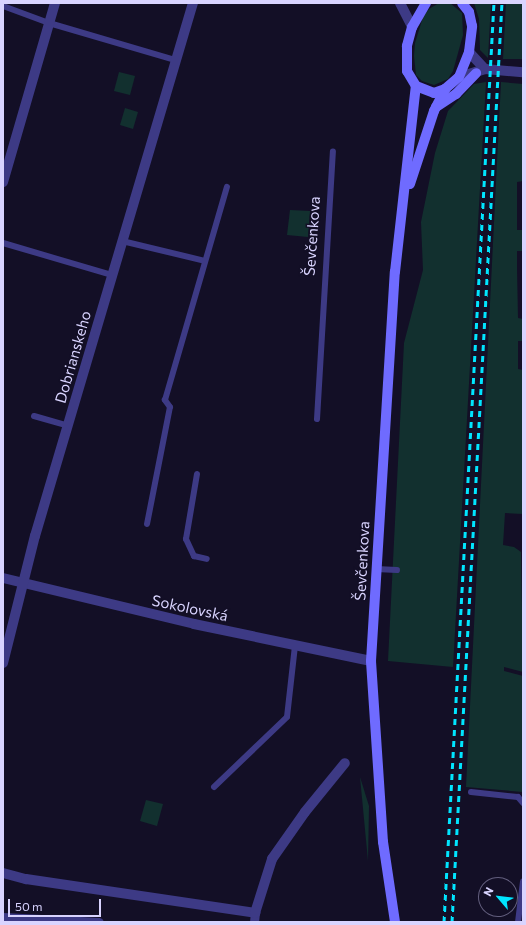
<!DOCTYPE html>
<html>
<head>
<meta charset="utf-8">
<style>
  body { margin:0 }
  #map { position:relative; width:526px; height:925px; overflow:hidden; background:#130f26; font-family:Commissioner,sans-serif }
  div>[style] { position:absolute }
  .green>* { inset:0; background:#12302f }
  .service>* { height:6px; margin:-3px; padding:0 3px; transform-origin:3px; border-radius:3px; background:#3d3a85 }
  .pedestrian>* { height:9px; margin:-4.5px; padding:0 4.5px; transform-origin:4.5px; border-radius:4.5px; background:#3d3a85 }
  .minor>* { height:10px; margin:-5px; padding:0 5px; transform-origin:5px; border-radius:5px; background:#3d3a85 }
  .secondary>* { height:10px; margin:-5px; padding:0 5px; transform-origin:5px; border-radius:5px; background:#6f6bff }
  .rail>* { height:3px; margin-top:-1.5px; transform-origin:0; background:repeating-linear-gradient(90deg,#00e5ff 0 6px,transparent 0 11px) }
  span { translate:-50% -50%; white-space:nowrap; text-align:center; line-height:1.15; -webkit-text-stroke:3px #130f26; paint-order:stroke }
  .street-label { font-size:15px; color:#d9d4ff }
  .frame { position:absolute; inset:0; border:4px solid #d9d4ff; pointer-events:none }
  .north { position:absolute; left:478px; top:877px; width:40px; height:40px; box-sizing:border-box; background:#130f26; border:1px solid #625e7d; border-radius:50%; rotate:298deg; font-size:11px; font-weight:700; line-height:16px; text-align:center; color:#d9d4ff }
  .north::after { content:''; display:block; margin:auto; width:14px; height:18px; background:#00e5ff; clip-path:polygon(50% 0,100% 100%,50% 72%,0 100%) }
  .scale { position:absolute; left:8px; top:899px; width:93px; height:18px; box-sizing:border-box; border:2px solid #d9d4ff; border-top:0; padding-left:5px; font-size:12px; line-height:14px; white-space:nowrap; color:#d9d4ff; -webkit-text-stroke:3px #130f26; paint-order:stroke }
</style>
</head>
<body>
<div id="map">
  <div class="green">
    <div style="clip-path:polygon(439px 3px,450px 3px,462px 13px,463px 35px,453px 71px,448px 79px,434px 85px,422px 81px,416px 75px,414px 56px,415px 43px,423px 17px,429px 9px)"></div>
    <div style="clip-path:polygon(474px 3px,491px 3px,488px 58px,480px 50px,479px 19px)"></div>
    <div style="clip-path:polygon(506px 3px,523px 3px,523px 59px,503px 59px)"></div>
    <div style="clip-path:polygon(119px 72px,135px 76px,130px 95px,114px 91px)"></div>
    <div style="clip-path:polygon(486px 82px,453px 667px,388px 661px,404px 343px,423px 270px,421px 222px,435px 153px,448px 111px,474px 84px)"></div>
    <div style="clip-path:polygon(501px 82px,523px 84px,523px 181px,517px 182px,517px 230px,523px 230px,523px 251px,517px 251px,517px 268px,518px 318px,523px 319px,523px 341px,518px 341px,518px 369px,523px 370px,523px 514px,505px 513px,503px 545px,514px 547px,521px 552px,523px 672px,504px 667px,504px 671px,523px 676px,523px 792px,466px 787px)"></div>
    <div style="clip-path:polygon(125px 108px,138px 112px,133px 129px,120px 125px)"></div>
    <div style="clip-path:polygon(290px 210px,310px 211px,308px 237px,287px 235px)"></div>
    <div style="clip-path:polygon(360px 777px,369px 806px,368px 861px)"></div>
    <div style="clip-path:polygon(146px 800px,163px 804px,157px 826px,140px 821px)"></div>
  </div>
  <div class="service">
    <div style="left:3px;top:6px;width:49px;rotate:20.3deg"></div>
    <div style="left:49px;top:23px;width:131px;rotate:16.4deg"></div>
    <div style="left:122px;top:241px;width:85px;rotate:13.5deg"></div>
    <div style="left:3px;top:243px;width:114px;rotate:16.4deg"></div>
    <div style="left:34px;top:416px;width:36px;rotate:16deg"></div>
    <div style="left:317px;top:419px;width:268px;rotate:-86.6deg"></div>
    <div style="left:197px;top:474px;width:66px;rotate:99.6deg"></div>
    <div style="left:186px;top:539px;width:19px;rotate:65deg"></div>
    <div style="left:194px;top:556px;width:13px;rotate:13deg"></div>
    <div style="left:147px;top:524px;width:119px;rotate:-78.9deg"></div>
    <div style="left:170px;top:407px;width:9px;rotate:-126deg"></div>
    <div style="left:165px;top:400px;width:222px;rotate:-73.8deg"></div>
    <div style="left:376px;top:569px;width:21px;rotate:3deg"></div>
    <div style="left:214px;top:787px;width:101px;rotate:-43.8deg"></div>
    <div style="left:287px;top:717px;width:71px;rotate:-83.6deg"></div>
    <div style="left:471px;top:792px;width:47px;rotate:6.1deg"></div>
    <div style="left:518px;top:797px;width:8px;rotate:50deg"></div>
    <div style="left:518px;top:922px;width:41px;rotate:-83deg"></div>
  </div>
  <div class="pedestrian">
    <div style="left:3px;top:917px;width:96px;rotate:3deg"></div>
    <div style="left:254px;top:922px;width:9px;rotate:-84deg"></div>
  </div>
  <div class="minor">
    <div style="left:400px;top:3px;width:27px;rotate:63deg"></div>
    <div style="left:469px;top:52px;width:23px;rotate:47deg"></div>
    <div style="left:459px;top:77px;width:27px;rotate:-17deg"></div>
    <div style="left:485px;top:69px;width:38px;rotate:5deg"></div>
    <div style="left:3px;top:182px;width:186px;rotate:-73.8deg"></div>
    <div style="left:3px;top:578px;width:196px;rotate:13.5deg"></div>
    <div style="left:194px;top:624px;width:181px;rotate:11.8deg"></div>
    <div style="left:3px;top:663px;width:131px;rotate:-75.9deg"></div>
    <div style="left:35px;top:536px;width:556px;rotate:-73.49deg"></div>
    <div style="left:3px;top:873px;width:24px;rotate:15deg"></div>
    <div style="left:26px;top:879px;width:232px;rotate:8.4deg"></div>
    <div style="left:255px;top:913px;width:57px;rotate:-72.5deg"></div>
    <div style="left:272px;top:859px;width:57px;rotate:-54.9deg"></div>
    <div style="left:305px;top:812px;width:63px;rotate:-50.8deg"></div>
  </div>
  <div class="secondary">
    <div style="left:426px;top:3px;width:28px;rotate:120deg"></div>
    <div style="left:412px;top:27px;width:20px;rotate:105deg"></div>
    <div style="left:407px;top:46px;width:25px;rotate:90deg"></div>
    <div style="left:407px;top:71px;width:17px;rotate:59deg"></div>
    <div style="left:416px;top:86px;width:19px;rotate:21deg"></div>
    <div style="left:434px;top:93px;width:12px;rotate:-20deg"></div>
    <div style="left:445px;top:89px;width:18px;rotate:-41deg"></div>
    <div style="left:459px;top:77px;width:27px;rotate:-68deg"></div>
    <div style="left:469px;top:52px;width:26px;rotate:-83deg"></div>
    <div style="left:472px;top:26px;width:14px;rotate:-102deg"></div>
    <div style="left:469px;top:12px;width:11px;rotate:-128deg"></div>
    <div style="left:436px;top:107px;width:24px;rotate:-33deg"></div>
    <div style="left:456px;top:94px;width:29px;rotate:-46deg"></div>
    <div style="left:410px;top:184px;width:77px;rotate:-71.8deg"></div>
    <div style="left:434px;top:111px;width:25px;rotate:-63deg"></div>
    <div style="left:395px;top:922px;width:81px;rotate:-98.5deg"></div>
    <div style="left:383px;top:842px;width:181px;rotate:-93.8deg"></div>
    <div style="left:371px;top:661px;width:390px;rotate:-86.5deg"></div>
    <div style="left:395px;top:272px;width:187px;rotate:-83.6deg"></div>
  </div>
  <div class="rail">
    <div style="left:444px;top:922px;width:920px;rotate:-86.89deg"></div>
    <div style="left:452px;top:922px;width:920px;rotate:-86.89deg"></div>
  </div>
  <div class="street-label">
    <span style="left:312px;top:236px;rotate:-86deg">Ševčenkova</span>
    <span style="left:73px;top:357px;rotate:-74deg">Dobrianskeho</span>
    <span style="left:362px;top:561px;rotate:-87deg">Ševčenkova</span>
    <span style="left:190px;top:608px;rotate:12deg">Sokolovská</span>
  </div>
  <div class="frame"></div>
  <div class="north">N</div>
  <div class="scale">50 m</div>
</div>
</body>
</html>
